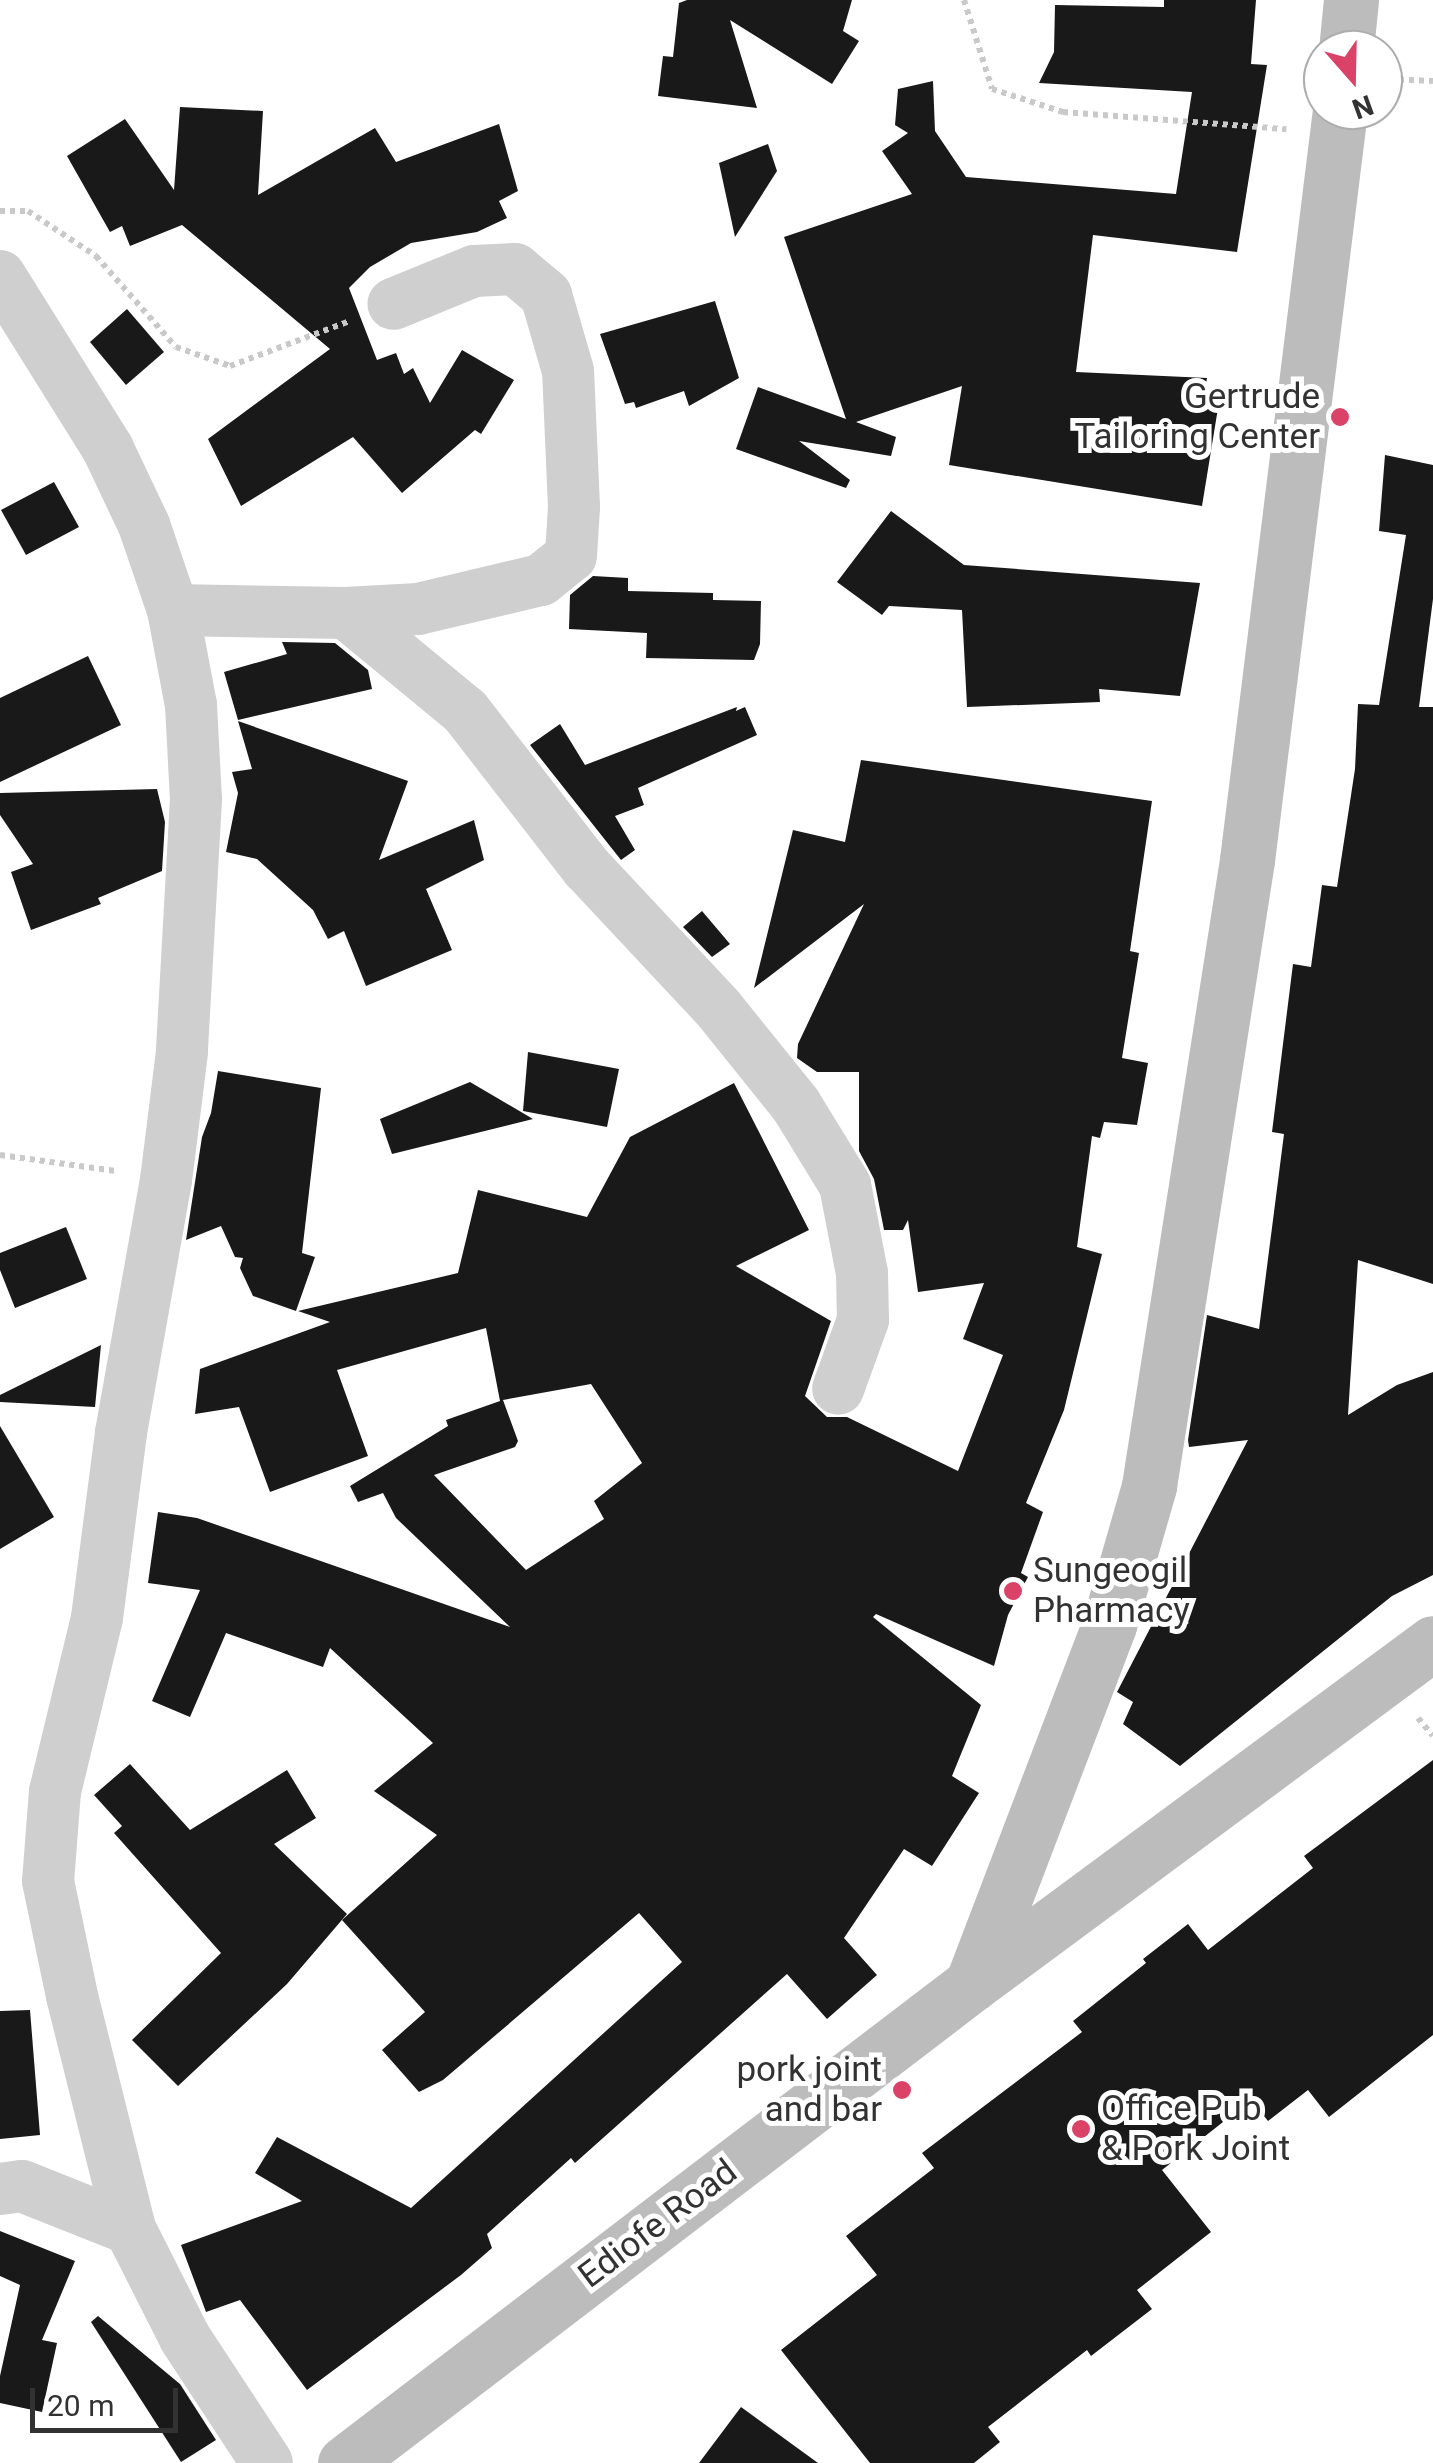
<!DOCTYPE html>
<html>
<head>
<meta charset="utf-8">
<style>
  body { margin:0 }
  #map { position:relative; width:1433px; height:2463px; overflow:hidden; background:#fff; font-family:Roboto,sans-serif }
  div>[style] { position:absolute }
  .building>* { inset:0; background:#191919 }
  .path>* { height:6px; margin-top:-3px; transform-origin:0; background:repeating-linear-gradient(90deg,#c9c9c9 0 5px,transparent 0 10px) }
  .street>* { height:52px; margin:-26px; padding:0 26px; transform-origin:26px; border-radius:26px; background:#cfcfcf }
  .secondary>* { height:55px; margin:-27.5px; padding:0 27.5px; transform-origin:27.5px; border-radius:27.5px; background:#bcbcbc }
  .dots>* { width:28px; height:28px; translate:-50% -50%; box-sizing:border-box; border:5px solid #fff; border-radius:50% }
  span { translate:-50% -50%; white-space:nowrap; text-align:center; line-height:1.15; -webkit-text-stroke:10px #fff; paint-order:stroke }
  .poi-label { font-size:35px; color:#323232 }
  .right { translate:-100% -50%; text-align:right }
  .left { translate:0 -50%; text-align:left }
  .street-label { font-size:35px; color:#323232 }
  .north { position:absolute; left:1303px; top:30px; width:100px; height:100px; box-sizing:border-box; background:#fff; border:2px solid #adadad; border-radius:50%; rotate:160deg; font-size:28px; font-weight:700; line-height:40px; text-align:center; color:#323232 }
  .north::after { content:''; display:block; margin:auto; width:35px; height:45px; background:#db4267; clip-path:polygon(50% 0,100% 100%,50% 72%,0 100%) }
  .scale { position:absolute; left:30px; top:2388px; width:148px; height:45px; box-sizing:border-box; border:5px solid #323232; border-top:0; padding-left:12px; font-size:30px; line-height:35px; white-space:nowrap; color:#323232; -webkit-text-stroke:8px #fff; paint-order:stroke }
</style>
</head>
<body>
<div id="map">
  <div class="building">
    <div style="clip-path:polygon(687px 0,852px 0,843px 31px,859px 41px,832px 84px,730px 20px,757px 108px,658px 96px,663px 56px,673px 57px,679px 3px)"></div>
    <div style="clip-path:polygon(1164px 0,1256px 0,1251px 64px,1267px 65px,1237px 252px,1093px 235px,1076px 372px,1207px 378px,1203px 400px,1219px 402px,1202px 506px,949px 465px,962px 386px,856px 422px,896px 437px,891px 456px,799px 441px,850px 480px,846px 488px,736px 449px,758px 387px,846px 419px,784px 237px,912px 194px,882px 151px,908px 133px,895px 125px,898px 89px,933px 81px,935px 131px,966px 177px,1176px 194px,1192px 92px,1039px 83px,1054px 52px,1055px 5px,1164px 7px)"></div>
    <div style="clip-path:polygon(180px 107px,263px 111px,258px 195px,375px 128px,396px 162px,499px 124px,518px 191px,499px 201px,507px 218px,477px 232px,411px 243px,370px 267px,349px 288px,377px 360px,396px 353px,404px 374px,413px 368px,430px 403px,462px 350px,514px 380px,481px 434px,475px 430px,402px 493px,353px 437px,241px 506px,208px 439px,330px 349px,182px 225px,130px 246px,122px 226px,110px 232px,67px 156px,125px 119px,174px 190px)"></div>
    <div style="clip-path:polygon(768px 144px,777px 171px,735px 237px,719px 163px)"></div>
    <div style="clip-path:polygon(715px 301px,739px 378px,689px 406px,684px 391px,636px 408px,634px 402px,625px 404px,600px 334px)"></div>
    <div style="clip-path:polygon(127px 309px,164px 352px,126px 385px,90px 342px)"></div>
    <div style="clip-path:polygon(1385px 455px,1433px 465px,1433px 599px,1419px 707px,1433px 707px,1433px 1284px,1358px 1260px,1348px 1415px,1397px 1385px,1433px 1372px,1433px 1575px,1392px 1596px,1180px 1766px,1123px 1724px,1133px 1702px,1117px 1692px,1248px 1440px,1189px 1447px,1188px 1440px,1207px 1315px,1259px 1329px,1284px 1134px,1272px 1132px,1293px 964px,1311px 967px,1322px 885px,1337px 887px,1355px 769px,1358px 704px,1379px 705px,1406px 535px,1379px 531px)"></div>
    <div style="clip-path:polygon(54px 482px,79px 527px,26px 555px,1px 510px)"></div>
    <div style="clip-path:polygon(891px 511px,964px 565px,1200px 583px,1180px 696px,1099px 689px,1100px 702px,967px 707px,962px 610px,889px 606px,882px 615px,837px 582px)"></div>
    <div style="clip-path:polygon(593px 576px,628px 578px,628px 591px,713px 593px,713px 600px,761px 601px,760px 644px,754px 660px,646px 658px,647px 633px,569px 629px,570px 595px)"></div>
    <div style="clip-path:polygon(282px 642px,335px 643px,368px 670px,372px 689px,238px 720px,224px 672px,287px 654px)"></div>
    <div style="clip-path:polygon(88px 656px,121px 725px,0 782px,0 698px)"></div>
    <div style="clip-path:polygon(737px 707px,736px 711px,745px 707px,757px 735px,638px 788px,644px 805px,615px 816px,635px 850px,621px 860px,530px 745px,560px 724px,585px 765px)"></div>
    <div style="clip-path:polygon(238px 721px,408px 781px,379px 860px,474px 820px,484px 860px,426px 889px,452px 950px,366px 986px,344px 931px,328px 939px,313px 910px,257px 859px,226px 852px,238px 793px,232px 772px,252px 769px)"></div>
    <div style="clip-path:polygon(evenodd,861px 760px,1152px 801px,1130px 951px,1139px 953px,1122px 1058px,1148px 1063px,1137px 1125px,1104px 1122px,1100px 1138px,1092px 1136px,1077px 1247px,1102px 1254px,1064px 1410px,1026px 1503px,1043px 1512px,1021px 1573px,1028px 1577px,1008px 1615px,994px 1666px,876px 1614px,873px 1617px,981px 1705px,952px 1776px,979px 1793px,932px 1866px,904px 1849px,844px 1938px,877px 1975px,827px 2019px,787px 1974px,575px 2163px,571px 2158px,487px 2234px,492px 2248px,461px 2275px,307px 2390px,240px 2300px,206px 2312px,181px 2245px,302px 2201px,255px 2173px,277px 2137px,411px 2208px,682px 1962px,639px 1913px,443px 2080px,419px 2092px,382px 2050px,425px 2012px,342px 1920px,437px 1835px,374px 1791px,433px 1743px,330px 1648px,323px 1667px,226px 1633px,190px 1717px,152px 1701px,200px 1590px,148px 1583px,158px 1512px,197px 1518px,510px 1627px,396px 1518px,383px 1493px,358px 1502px,350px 1486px,448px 1426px,446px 1420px,500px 1401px,486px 1328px,337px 1370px,368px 1456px,270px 1492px,239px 1407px,195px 1414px,200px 1369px,330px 1322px,298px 1311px,458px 1273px,478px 1190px,587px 1217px,630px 1137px,734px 1083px,809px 1230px,736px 1266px,831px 1321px,805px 1396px,827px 1417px,847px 1417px,958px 1471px,1003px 1355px,963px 1339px,984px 1283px,918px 1292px,908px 1220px,903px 1230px,884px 1230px,874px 1179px,859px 1151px,859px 1072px,817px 1072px,797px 1058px,798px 1044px,864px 904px,754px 988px,793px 830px,845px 842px,861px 760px,591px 1384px,642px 1463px,594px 1501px,604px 1519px,526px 1570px,434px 1475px,515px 1447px,518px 1441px,503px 1400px,591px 1384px)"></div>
    <div style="clip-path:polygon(157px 789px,165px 822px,162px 871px,98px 898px,101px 904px,31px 930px,11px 872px,33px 864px,0 815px,0 793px)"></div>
    <div style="clip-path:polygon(702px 911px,730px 944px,712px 957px,683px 927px)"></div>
    <div style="clip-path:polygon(528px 1052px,619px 1069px,607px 1127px,523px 1111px)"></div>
    <div style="clip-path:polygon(218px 1071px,321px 1088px,302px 1253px,315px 1257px,296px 1311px,253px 1296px,240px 1268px,243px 1258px,235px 1257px,221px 1226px,186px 1240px,202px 1137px,211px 1113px)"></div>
    <div style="clip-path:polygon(470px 1082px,533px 1119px,392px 1154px,380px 1119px)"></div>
    <div style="clip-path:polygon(66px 1227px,87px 1279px,15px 1308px,0 1270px,0 1253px)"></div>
    <div style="clip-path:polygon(101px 1345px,95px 1407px,0 1402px,0 1395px)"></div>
    <div style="clip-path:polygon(0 1426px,54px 1517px,0 1549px)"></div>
    <div style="clip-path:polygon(1433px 1760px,1433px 2035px,1329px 2117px,1308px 2090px,1268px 2121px,1251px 2100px,1162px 2170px,1211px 2232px,1137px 2290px,1152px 2309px,1091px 2356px,1087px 2350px,988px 2427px,1000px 2442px,974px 2463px,870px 2463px,781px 2350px,877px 2275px,846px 2236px,934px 2168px,922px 2153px,1082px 2032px,1073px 2021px,1146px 1963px,1143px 1959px,1188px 1924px,1208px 1950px,1313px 1868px,1304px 1856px)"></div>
    <div style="clip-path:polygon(130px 1764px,190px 1830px,287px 1770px,316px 1818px,274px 1844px,347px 1914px,287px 1984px,178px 2086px,132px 2040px,221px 1953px,114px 1833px,122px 1826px,94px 1795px)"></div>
    <div style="clip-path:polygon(30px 2010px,40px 2135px,0 2139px,0 2011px)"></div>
    <div style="clip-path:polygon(0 2231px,75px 2261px,42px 2340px,57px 2343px,42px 2412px,0 2403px,0 2376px,20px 2285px,0 2276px)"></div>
    <div style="clip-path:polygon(98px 2316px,180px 2384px,216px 2440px,181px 2462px,91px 2322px)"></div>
    <div style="clip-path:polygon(741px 2407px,818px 2463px,699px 2463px)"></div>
  </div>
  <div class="path">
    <div style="left:964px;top:0;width:93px;rotate:72.5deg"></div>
    <div style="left:992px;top:89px;width:75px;rotate:17.9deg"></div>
    <div style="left:1063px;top:112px;width:224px;rotate:4.4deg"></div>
    <div style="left:1389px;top:79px;width:44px;rotate:2.6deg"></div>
    <div style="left:0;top:211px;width:28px"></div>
    <div style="left:28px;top:211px;width:82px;rotate:33.5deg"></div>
    <div style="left:96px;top:256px;width:121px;rotate:48.7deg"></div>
    <div style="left:176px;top:347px;width:57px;rotate:19.4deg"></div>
    <div style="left:230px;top:366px;width:128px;rotate:-20.6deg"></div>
    <div style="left:0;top:1155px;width:117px;rotate:7.9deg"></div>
    <div style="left:1418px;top:1718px;width:23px;rotate:50deg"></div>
  </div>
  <div class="street">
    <div style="left:0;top:276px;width:204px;rotate:58deg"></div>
    <div style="left:108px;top:449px;width:84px;rotate:64.7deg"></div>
    <div style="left:144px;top:525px;width:90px;rotate:71.2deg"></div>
    <div style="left:173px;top:610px;width:97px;rotate:79.3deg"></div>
    <div style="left:191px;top:705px;width:94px;rotate:87deg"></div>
    <div style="left:196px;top:799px;width:253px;rotate:93.2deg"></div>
    <div style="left:182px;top:1052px;width:129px;rotate:97.1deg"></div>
    <div style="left:166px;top:1180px;width:257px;rotate:100.1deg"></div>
    <div style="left:121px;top:1433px;width:187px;rotate:97.4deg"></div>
    <div style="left:97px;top:1618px;width:178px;rotate:103.6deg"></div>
    <div style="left:55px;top:1791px;width:90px;rotate:94.4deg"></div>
    <div style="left:48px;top:1881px;width:117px;rotate:78.2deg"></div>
    <div style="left:72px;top:1996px;width:240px;rotate:76deg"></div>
    <div style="left:130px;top:2229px;width:122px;rotate:63.2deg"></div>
    <div style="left:185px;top:2338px;width:149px;rotate:56.7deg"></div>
    <div style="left:173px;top:610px;width:173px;rotate:1deg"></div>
    <div style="left:346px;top:613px;width:72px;rotate:-3.2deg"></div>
    <div style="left:418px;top:609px;width:126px;rotate:-13.3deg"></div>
    <div style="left:541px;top:580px;width:38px;rotate:-39deg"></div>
    <div style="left:571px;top:556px;width:49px;rotate:-86.5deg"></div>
    <div style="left:574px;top:507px;width:136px;rotate:-92.5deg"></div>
    <div style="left:568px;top:371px;width:79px;rotate:-106.1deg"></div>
    <div style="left:546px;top:295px;width:40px;rotate:-140deg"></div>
    <div style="left:515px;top:269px;width:41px;rotate:177.2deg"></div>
    <div style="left:474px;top:271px;width:87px;rotate:157.8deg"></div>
    <div style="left:346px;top:613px;width:154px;rotate:39.5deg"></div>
    <div style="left:465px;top:711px;width:199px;rotate:52.2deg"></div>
    <div style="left:587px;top:868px;width:192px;rotate:46.9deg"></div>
    <div style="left:718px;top:1008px;width:124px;rotate:51.2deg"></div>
    <div style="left:796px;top:1105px;width:94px;rotate:58.5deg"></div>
    <div style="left:845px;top:1185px;width:90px;rotate:79.1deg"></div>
    <div style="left:862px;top:1273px;width:47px;rotate:88.8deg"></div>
    <div style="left:863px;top:1320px;width:73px;rotate:109.9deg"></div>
    <div style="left:0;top:2189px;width:22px;rotate:-8deg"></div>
    <div style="left:22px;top:2186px;width:116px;rotate:21.7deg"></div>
  </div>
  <div class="secondary">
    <div style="left:1346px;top:50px;width:50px;rotate:-84.3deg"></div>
    <div style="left:972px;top:1984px;width:384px;rotate:-69.1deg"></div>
    <div style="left:1109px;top:1625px;width:145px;rotate:-73.9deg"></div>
    <div style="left:1149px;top:1486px;width:634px;rotate:-81.1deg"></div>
    <div style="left:1247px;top:860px;width:756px;rotate:-82.93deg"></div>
    <div style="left:345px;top:2463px;width:789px;rotate:-37.38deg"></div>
    <div style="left:972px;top:1984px;width:573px;rotate:-36.49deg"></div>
  </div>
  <div class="dots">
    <div style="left:1340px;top:417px;background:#db4267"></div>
    <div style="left:1013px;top:1591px;background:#db4267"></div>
    <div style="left:902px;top:2090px;background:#db4267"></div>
    <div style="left:1081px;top:2129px;background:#db4267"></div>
  </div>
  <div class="poi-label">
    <span class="right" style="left:1320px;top:417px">Gertrude<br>Tailoring Center</span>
    <span class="left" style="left:1033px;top:1591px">Sungeogil<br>Pharmacy</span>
    <span class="right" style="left:882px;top:2090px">pork joint<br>and bar</span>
    <span class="left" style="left:1101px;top:2129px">Office Pub<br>&amp; Pork Joint</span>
  </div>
  <div class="street-label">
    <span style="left:658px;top:2224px;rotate:-37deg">Ediofe Road</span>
  </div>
  <div class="north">N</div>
  <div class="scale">20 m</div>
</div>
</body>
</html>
